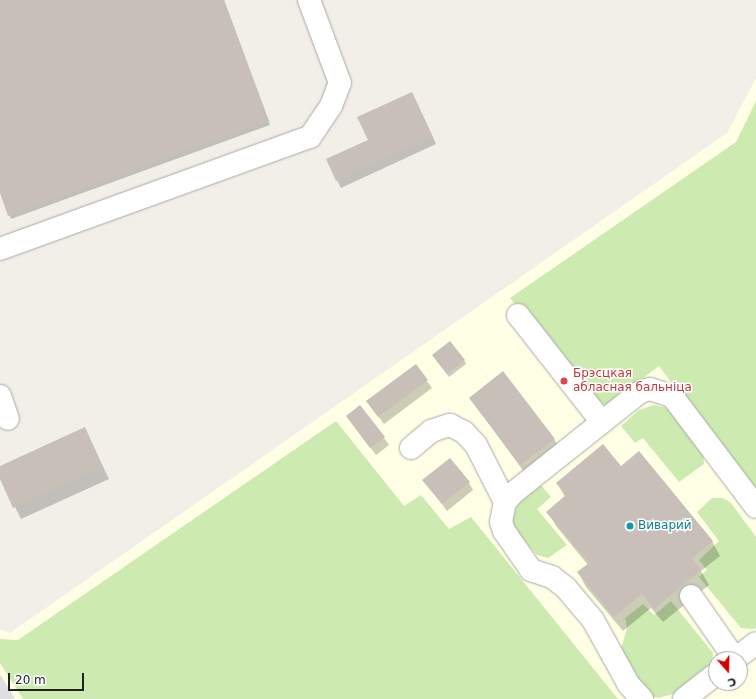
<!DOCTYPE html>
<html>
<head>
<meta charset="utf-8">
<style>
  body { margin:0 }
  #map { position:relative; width:756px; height:699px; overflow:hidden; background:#f2efe9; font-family:"DejaVu Sans",sans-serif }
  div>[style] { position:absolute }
  .residential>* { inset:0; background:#e0dfdf }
  .education>* { inset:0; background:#ffffe5 }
  .grass>* { inset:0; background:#cdebb0 }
  .shadow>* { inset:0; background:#0003 }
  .building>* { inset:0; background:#c7bfb8 }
  .roads { filter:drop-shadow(0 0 1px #a9a9a9) drop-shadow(0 0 1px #a9a9a9) }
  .minor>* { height:22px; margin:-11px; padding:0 11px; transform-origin:11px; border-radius:11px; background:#fff }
  .dots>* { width:11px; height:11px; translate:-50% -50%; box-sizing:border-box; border:2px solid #fff; border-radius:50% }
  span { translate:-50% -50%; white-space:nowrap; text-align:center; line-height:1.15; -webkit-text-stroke:3px #fff; paint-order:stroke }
  .health-label { font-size:12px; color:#be3a42 }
  .left { translate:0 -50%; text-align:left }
  .culture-label { font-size:12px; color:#0d838f }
  .north { position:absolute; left:708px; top:651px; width:40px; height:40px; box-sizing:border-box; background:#fff; border:1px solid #a7a7a7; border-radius:50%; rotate:160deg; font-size:11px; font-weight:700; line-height:16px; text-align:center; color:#222 }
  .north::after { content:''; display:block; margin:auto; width:14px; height:18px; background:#d40000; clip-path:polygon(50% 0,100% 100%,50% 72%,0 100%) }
  .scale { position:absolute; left:8px; top:673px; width:76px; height:18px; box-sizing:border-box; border:2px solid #222; border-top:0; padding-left:5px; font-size:12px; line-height:14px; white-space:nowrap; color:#222; -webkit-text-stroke:3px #fff; paint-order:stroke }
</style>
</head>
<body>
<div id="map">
  <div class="residential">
    <div style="clip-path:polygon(0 674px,15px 699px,0 699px)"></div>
  </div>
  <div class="education">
    <div style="clip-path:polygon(evenodd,756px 78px,756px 699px,15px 699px,0 674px,0 629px,10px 633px,727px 133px,756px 78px,716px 659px,740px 659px,740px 683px,716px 683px,716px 659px)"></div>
  </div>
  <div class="grass">
    <div style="clip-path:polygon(756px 101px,756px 496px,659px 366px,607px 405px,589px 399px,510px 298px,736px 142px)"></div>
    <div style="clip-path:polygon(654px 405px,668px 408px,703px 453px,704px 464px,679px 482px,643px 438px,635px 443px,621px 426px,639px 410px)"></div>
    <div style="clip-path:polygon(336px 421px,404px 506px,421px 495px,449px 529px,471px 517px,618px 699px,23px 699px,0 663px,0 639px,18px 640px)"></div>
    <div style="clip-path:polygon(541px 485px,551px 497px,537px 509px,567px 545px,548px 558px,537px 555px,510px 525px,518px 504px)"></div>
    <div style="clip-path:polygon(712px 498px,723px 498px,731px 503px,756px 537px,756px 628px,754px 629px,741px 628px,699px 577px,707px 570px,699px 560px,719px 541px,697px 512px)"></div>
    <div style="clip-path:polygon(671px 601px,713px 653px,712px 663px,673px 694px,658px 698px,645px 695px,621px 649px,627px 628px,625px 618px,643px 604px,654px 615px)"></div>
  </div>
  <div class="shadow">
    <div style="clip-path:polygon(0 0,224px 0,270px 125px,11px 219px,0 190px)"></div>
    <div style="clip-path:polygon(416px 101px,436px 144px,341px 188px,327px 160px,369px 140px)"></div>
    <div style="clip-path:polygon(435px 359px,464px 360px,466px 364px,449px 377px)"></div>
    <div style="clip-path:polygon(415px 365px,432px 388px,384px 424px,367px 401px)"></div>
    <div style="clip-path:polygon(470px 398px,554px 439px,561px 451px,527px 476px)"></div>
    <div style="clip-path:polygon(347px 417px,384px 438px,389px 445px,376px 455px)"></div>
    <div style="clip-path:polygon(85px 429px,109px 479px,21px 519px,0 477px,0 468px)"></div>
    <div style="clip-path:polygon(621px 468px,712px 541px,720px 556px,701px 571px,709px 585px,663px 622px,651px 608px,623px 631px,586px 587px,578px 572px,588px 565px,556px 526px,548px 512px,565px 497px,557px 483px)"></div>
    <div style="clip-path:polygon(424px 480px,469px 483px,473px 490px,447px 511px)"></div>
  </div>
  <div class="building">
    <div style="clip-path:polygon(0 0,224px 0,269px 121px,8px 216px,0 193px)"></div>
    <div style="clip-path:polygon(412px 92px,433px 137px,336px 181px,326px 159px,368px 140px,357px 117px)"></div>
    <div style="clip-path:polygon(450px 341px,465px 360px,447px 374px,432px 355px)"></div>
    <div style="clip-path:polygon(416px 364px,428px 380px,378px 417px,366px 401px)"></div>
    <div style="clip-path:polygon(503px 371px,555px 439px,520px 465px,469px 398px)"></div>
    <div style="clip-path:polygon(360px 405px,385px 437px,370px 448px,346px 416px)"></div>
    <div style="clip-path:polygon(85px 427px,103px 467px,13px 508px,0 479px,0 466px)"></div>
    <div style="clip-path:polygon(603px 444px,621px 466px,639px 451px,713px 541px,692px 558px,701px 570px,654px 609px,642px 594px,614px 617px,577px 572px,589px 563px,546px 512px,566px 495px,556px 483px)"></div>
    <div style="clip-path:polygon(450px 458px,470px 482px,442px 504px,422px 480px)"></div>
  </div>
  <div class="roads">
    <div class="minor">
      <div style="left:0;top:249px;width:330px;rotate:-19.9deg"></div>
      <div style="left:310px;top:137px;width:37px;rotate:-56deg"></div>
      <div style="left:331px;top:106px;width:25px;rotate:-69deg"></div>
      <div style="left:340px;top:83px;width:89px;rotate:-110.5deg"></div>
      <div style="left:518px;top:315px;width:136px;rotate:51.9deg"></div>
      <div style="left:0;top:396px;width:24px;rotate:71deg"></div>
      <div style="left:411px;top:448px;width:26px;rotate:-40deg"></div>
      <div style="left:431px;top:431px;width:20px;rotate:-18deg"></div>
      <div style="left:450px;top:425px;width:16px;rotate:27deg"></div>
      <div style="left:464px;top:432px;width:18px;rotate:47deg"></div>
      <div style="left:476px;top:445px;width:64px;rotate:63deg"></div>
      <div style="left:691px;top:596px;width:77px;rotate:55.1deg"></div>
      <div style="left:735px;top:659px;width:26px;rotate:-37deg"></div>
      <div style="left:642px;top:699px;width:19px;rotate:-133deg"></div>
      <div style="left:629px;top:685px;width:74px;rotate:-119deg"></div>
      <div style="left:593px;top:620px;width:42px;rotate:-130.2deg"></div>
      <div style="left:566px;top:588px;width:18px;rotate:-142deg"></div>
      <div style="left:552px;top:577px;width:22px;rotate:-162deg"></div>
      <div style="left:531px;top:570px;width:47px;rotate:-124.7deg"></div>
      <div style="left:504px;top:531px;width:9px;rotate:-108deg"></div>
      <div style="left:501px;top:522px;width:20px;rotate:-79deg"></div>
      <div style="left:505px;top:502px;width:12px;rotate:-48deg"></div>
      <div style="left:513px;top:493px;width:162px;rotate:-38.5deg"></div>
      <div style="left:640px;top:392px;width:10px;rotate:-17deg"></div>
      <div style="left:650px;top:389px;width:23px;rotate:18deg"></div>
      <div style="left:672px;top:396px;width:139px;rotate:52.9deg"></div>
      <div style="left:684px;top:699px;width:41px;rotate:-38deg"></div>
    </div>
  </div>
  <div class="dots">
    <div style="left:564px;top:381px;background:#e0444e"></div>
    <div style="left:630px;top:526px;background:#0f9aa8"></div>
  </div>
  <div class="health-label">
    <span class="left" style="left:573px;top:381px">Брэсцкая<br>абласная бальніца</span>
  </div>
  <div class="culture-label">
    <span class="left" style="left:638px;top:526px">Виварий</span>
  </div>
  <div class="north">С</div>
  <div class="scale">20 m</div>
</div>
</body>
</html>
